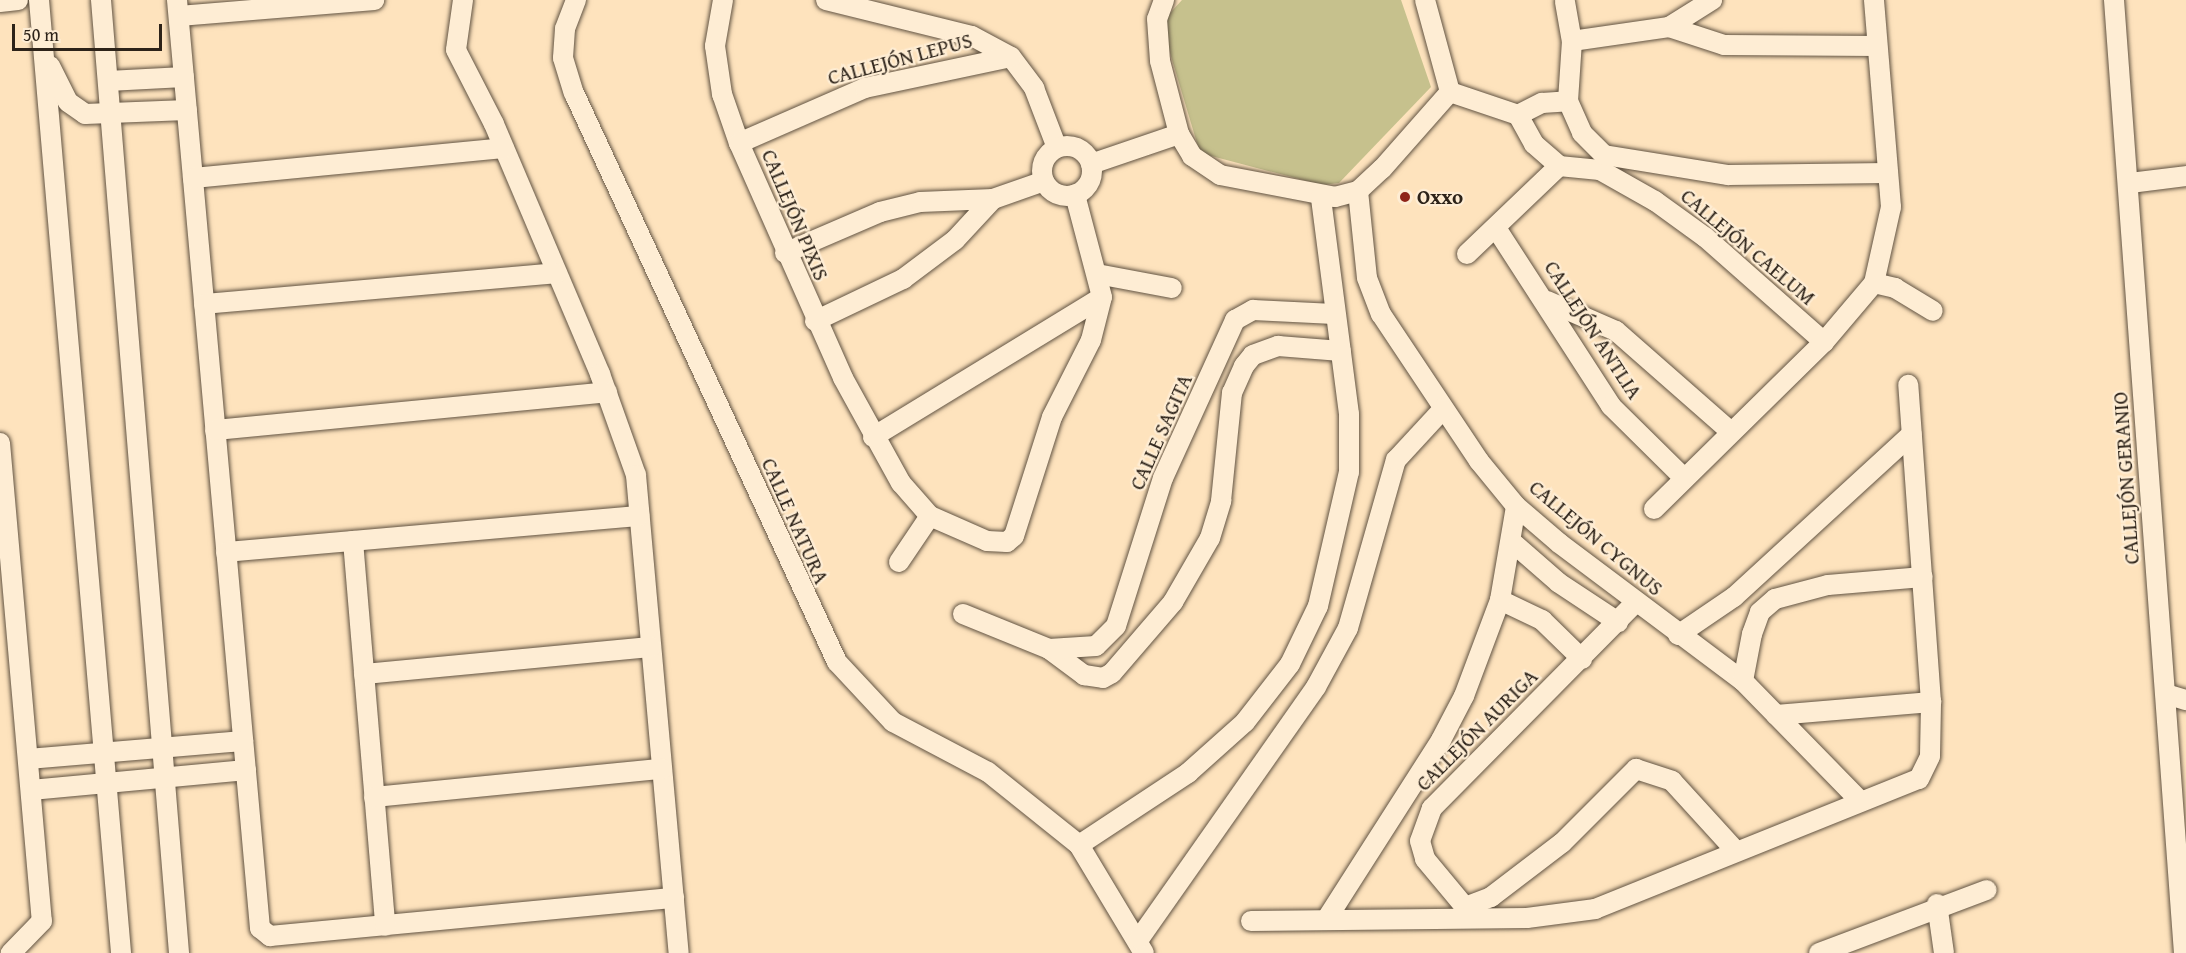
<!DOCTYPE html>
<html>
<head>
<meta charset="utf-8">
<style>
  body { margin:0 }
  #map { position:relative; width:2186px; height:953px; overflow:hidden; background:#fee3bd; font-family:"Gentium Book Plus",serif }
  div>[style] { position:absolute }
  .green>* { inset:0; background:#c6c18d }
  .roads { filter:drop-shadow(0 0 2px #615342) drop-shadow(0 0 2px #615342) }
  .minor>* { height:20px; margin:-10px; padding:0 10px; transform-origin:10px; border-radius:10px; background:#feedd4 }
  .minor>.ring { margin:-10px; padding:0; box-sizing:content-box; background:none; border:20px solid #feedd4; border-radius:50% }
  .dots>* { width:16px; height:16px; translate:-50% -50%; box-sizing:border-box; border:3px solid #feedd4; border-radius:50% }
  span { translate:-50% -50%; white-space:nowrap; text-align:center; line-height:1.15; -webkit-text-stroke:4.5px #feedd4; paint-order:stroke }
  .street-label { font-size:21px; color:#2d2319 }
  .poi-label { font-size:21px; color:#2d2319; font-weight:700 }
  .left { translate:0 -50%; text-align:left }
  .scale { position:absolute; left:12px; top:24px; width:150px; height:27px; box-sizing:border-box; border:3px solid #2d2319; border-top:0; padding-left:8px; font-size:18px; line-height:21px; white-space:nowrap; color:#2d2319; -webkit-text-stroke:4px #feedd4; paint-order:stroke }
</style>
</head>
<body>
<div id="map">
  <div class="green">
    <div style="clip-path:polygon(1182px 0,1401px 0,1431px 87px,1339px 183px,1322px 185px,1200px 153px,1161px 23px)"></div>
  </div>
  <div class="roads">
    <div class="minor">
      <div style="left:39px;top:0;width:957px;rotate:85.08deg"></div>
      <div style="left:101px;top:0;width:956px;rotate:85.32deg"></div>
      <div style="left:177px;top:0;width:932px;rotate:84.89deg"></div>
      <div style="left:260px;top:928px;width:13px;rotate:39deg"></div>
      <div style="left:270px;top:936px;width:406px;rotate:-5.4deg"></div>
      <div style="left:463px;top:0;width:50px;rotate:98deg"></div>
      <div style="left:456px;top:50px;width:83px;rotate:62.8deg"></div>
      <div style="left:494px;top:124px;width:272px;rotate:67deg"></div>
      <div style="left:600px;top:374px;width:107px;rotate:70.4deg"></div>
      <div style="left:636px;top:475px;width:480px;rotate:84.9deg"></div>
      <div style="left:576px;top:0;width:31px;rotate:111deg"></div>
      <div style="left:565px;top:29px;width:29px;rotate:94deg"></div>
      <div style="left:563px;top:58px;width:37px;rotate:73deg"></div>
      <div style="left:574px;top:93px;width:627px;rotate:65.19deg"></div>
      <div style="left:837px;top:662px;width:82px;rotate:47deg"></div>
      <div style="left:893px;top:722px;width:107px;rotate:27.8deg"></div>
      <div style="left:988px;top:772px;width:117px;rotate:38.7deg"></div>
      <div style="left:1079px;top:845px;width:126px;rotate:59deg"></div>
      <div style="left:723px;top:0;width:47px;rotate:99.9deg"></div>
      <div style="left:715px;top:46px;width:49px;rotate:81.7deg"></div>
      <div style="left:722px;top:94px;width:52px;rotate:70.9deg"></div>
      <div style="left:739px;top:143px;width:257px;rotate:66.1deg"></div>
      <div style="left:843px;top:378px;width:120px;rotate:61.1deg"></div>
      <div style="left:901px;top:483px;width:44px;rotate:48.7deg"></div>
      <div style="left:930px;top:516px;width:62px;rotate:23.7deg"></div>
      <div style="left:987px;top:541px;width:20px;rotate:3deg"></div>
      <div style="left:1007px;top:542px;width:9px;rotate:-41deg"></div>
      <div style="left:1014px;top:536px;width:125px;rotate:-72.3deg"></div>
      <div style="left:1052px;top:417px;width:86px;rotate:-63.1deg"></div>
      <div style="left:1091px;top:340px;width:44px;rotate:-75.7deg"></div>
      <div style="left:826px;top:0;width:150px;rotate:13.9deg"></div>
      <div style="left:972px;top:36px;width:44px;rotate:28.3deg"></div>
      <div style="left:1011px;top:57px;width:39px;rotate:53deg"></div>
      <div style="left:1034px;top:88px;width:64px;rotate:69deg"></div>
      <div style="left:1164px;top:0;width:20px;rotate:110deg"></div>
      <div style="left:1157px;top:19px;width:42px;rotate:85.9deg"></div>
      <div style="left:1160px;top:61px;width:75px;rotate:75.4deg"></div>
      <div style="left:1179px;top:134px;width:26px;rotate:59deg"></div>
      <div style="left:1192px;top:156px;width:34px;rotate:34deg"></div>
      <div style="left:1220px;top:175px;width:117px;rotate:10.8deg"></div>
      <div style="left:1335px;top:197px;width:24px;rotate:-15deg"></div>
      <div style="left:1358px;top:191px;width:33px;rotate:-43deg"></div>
      <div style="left:1382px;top:169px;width:103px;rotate:-48.6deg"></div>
      <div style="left:1450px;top:92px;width:95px;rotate:-105.2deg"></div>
      <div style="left:2114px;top:0;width:956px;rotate:85.8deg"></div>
      <div style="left:0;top:2px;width:18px;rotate:-6deg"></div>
      <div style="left:1565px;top:2px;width:40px;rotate:80deg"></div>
      <div style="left:179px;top:16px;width:196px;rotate:-4.7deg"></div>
      <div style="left:1669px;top:27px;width:58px;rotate:18.1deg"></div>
      <div style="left:1724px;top:45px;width:153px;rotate:0.4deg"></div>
      <div style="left:50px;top:66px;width:40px;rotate:63.4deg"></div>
      <div style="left:68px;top:102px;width:21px;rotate:35deg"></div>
      <div style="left:85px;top:114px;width:102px;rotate:-2.2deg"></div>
      <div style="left:108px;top:81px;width:76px;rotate:-3deg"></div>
      <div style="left:1450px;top:92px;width:72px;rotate:18.7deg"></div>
      <div style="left:1518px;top:115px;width:33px;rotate:61deg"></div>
      <div style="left:1534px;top:144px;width:33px;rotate:41deg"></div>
      <div style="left:1559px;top:166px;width:41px;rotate:5.6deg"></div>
      <div style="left:1600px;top:170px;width:63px;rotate:29.4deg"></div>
      <div style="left:1655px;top:201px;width:62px;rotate:35.8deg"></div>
      <div style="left:1705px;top:237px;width:159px;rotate:41.4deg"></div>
      <div style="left:1568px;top:101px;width:35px;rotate:66deg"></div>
      <div style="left:1582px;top:133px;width:31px;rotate:45deg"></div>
      <div style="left:1604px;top:155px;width:126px;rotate:9.2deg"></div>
      <div style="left:1728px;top:175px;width:160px;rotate:-0.7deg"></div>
      <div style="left:1518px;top:115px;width:27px;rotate:-27deg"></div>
      <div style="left:1542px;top:103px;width:26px;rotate:-4deg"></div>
      <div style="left:1568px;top:101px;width:60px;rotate:-86.2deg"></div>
      <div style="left:1572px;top:41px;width:98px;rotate:-8.2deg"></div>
      <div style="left:1669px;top:27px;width:51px;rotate:-32.1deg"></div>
      <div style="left:739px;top:143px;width:137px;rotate:-23.6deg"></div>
      <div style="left:865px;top:88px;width:149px;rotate:-12deg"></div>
      <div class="ring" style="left:1042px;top:146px;width:30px;height:30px"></div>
      <div style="left:1091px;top:164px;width:93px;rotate:-18.8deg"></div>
      <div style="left:193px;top:178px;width:312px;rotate:-5.5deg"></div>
      <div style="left:2130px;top:183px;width:56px;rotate:-7.1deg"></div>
      <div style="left:1358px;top:191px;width:87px;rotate:84.1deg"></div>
      <div style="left:1367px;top:278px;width:39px;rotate:69deg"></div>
      <div style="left:1381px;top:314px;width:177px;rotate:56.3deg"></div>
      <div style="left:1479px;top:461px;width:58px;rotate:50.6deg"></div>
      <div style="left:1516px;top:506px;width:57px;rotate:40.7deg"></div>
      <div style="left:1559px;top:543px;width:230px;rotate:36.9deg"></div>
      <div style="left:1743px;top:681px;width:166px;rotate:45.7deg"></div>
      <div style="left:1496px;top:228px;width:212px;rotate:57.1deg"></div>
      <div style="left:1611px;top:406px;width:103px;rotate:44.6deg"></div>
      <div style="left:785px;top:253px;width:103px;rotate:-23.3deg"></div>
      <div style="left:880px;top:212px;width:41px;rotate:-14deg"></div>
      <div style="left:920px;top:202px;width:73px;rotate:-2.4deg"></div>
      <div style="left:993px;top:199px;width:54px;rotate:-19.4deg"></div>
      <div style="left:1467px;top:254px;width:127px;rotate:-43.7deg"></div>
      <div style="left:1097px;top:274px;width:76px;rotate:10.6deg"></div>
      <div style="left:1874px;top:283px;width:22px;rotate:13deg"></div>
      <div style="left:1895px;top:288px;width:44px;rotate:31.2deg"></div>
      <div style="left:1547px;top:301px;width:75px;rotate:23.5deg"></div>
      <div style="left:1616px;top:331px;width:152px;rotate:41.3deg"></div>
      <div style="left:204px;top:304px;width:354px;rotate:-5deg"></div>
      <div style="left:815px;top:321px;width:98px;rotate:-25.5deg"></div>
      <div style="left:903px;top:279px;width:65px;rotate:-36.9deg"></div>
      <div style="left:955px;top:240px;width:56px;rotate:-47.2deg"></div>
      <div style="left:215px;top:430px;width:394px;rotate:-5.5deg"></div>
      <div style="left:873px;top:437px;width:268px;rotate:-31.4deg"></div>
      <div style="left:1102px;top:297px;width:106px;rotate:-104.8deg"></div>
      <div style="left:0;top:443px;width:480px;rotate:85deg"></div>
      <div style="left:42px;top:921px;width:45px;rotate:134.1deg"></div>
      <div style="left:1654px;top:509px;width:238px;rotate:-44.5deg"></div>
      <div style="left:1824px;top:342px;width:77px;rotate:-49.7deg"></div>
      <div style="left:1874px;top:283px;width:78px;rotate:-77.4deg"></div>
      <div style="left:1891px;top:207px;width:208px;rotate:-94.7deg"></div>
      <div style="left:353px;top:541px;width:386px;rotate:85.2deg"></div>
      <div style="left:1512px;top:542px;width:62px;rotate:41.1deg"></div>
      <div style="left:1559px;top:583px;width:71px;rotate:33.5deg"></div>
      <div style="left:226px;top:552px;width:415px;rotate:-5deg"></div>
      <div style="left:899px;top:562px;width:55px;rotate:-56deg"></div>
      <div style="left:1500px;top:600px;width:47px;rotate:25.5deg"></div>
      <div style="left:1542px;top:620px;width:56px;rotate:44.3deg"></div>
      <div style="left:1635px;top:603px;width:289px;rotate:134.7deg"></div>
      <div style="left:1432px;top:808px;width:35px;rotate:110deg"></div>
      <div style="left:1420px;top:841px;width:19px;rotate:74deg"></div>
      <div style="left:1425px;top:859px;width:62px;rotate:50.2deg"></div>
      <div style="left:1465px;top:907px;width:28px;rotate:-21deg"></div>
      <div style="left:1491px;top:897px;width:89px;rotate:-37.3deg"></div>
      <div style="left:1562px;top:843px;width:105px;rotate:-45deg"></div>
      <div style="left:1636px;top:769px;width:38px;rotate:18deg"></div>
      <div style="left:1672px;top:781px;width:95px;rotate:47.6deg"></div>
      <div style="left:963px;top:614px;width:93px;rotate:22.1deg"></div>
      <div style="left:1049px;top:649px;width:44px;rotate:36.6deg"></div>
      <div style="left:1084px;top:675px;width:19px;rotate:9deg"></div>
      <div style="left:1103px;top:678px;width:10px;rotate:-29deg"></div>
      <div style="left:1112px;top:673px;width:94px;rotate:-49.3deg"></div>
      <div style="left:1173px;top:602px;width:74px;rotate:-60deg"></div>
      <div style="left:1210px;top:538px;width:39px;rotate:-73deg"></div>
      <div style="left:1221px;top:501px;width:109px;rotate:-84.2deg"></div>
      <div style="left:1232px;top:393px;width:30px;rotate:-66deg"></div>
      <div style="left:1244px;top:366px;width:14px;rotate:-51deg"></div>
      <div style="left:1253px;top:355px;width:27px;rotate:-20deg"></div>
      <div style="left:1278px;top:346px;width:63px;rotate:4.5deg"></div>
      <div style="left:1678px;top:635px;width:68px;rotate:-34.2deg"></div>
      <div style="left:1734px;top:597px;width:241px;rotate:-42.5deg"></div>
      <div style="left:1049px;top:649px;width:47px;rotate:-3.7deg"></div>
      <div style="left:1096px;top:646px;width:28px;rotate:-45deg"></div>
      <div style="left:1116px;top:626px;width:155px;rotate:-72.4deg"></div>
      <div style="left:1163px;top:478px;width:174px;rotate:-65.5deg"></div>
      <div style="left:1235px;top:320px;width:21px;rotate:-29deg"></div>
      <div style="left:1253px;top:310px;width:81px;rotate:2.8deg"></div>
      <div style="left:364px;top:674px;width:288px;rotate:-5.4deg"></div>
      <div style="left:1743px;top:681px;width:48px;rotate:-79.2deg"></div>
      <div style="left:1752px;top:634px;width:23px;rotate:-70deg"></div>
      <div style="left:1760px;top:612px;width:20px;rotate:-41deg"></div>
      <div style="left:1775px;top:599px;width:55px;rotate:-14.8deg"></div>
      <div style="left:1828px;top:585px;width:95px;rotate:-4.8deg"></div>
      <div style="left:2166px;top:694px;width:21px;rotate:17deg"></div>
      <div style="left:1776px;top:715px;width:156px;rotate:-4.8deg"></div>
      <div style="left:28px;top:759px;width:216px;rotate:-4.8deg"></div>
      <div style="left:31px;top:790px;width:216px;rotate:-5.3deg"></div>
      <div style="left:374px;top:797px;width:289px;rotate:-5.6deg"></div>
      <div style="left:1079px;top:845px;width:131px;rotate:-33.4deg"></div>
      <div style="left:1188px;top:773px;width:76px;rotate:-41.8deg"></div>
      <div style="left:1245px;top:722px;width:73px;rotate:-52.2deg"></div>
      <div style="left:1290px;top:664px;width:64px;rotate:-64.2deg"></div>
      <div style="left:1318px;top:606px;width:138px;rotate:-77deg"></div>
      <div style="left:1349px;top:472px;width:58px;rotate:-90deg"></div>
      <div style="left:1349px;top:414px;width:219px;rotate:-97.4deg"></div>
      <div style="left:1937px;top:904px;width:49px;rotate:81.9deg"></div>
      <div style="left:1326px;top:920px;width:214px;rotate:-57.4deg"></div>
      <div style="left:1441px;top:740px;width:50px;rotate:-62.4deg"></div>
      <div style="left:1464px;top:696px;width:103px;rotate:-69.4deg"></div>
      <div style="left:1500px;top:600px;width:95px;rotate:-80.3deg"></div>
      <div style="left:1251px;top:921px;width:276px;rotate:-0.6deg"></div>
      <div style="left:1527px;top:918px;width:69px;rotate:-7.5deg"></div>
      <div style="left:1595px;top:909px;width:349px;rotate:-21.9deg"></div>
      <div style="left:1919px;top:779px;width:25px;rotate:-64deg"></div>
      <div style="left:1930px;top:756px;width:54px;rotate:-88.9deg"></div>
      <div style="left:1931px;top:702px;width:318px;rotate:-94.1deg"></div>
      <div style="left:1139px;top:939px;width:308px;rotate:-54.9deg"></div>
      <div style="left:1316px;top:687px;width:67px;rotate:-61.5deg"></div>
      <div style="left:1348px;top:628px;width:175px;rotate:-74.1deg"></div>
      <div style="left:1396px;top:460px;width:69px;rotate:-47.3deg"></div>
      <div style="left:1819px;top:953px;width:179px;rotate:-20.6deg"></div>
    </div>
  </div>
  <div class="dots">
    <div style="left:1405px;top:197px;background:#8f2418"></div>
  </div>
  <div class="street-label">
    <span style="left:900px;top:59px;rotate:-15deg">CALLEJÓN LEPUS</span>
    <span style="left:795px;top:215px;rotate:67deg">CALLEJÓN PIXIS</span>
    <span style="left:1748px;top:247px;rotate:40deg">CALLEJÓN CAELUM</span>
    <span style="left:1593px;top:330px;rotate:57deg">CALLEJÓN ANTLIA</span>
    <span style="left:1161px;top:432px;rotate:-66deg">CALLE SAGITA</span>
    <span style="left:2126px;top:478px;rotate:-94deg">CALLEJÓN GERANIO</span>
    <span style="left:795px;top:521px;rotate:66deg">CALLE NATURA</span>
    <span style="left:1596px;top:538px;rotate:40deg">CALLEJÓN CYGNUS</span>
    <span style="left:1477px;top:730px;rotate:-45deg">CALLEJÓN AURIGA</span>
  </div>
  <div class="poi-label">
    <span class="left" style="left:1417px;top:197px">Oxxo</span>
  </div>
  <div class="scale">50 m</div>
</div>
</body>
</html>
